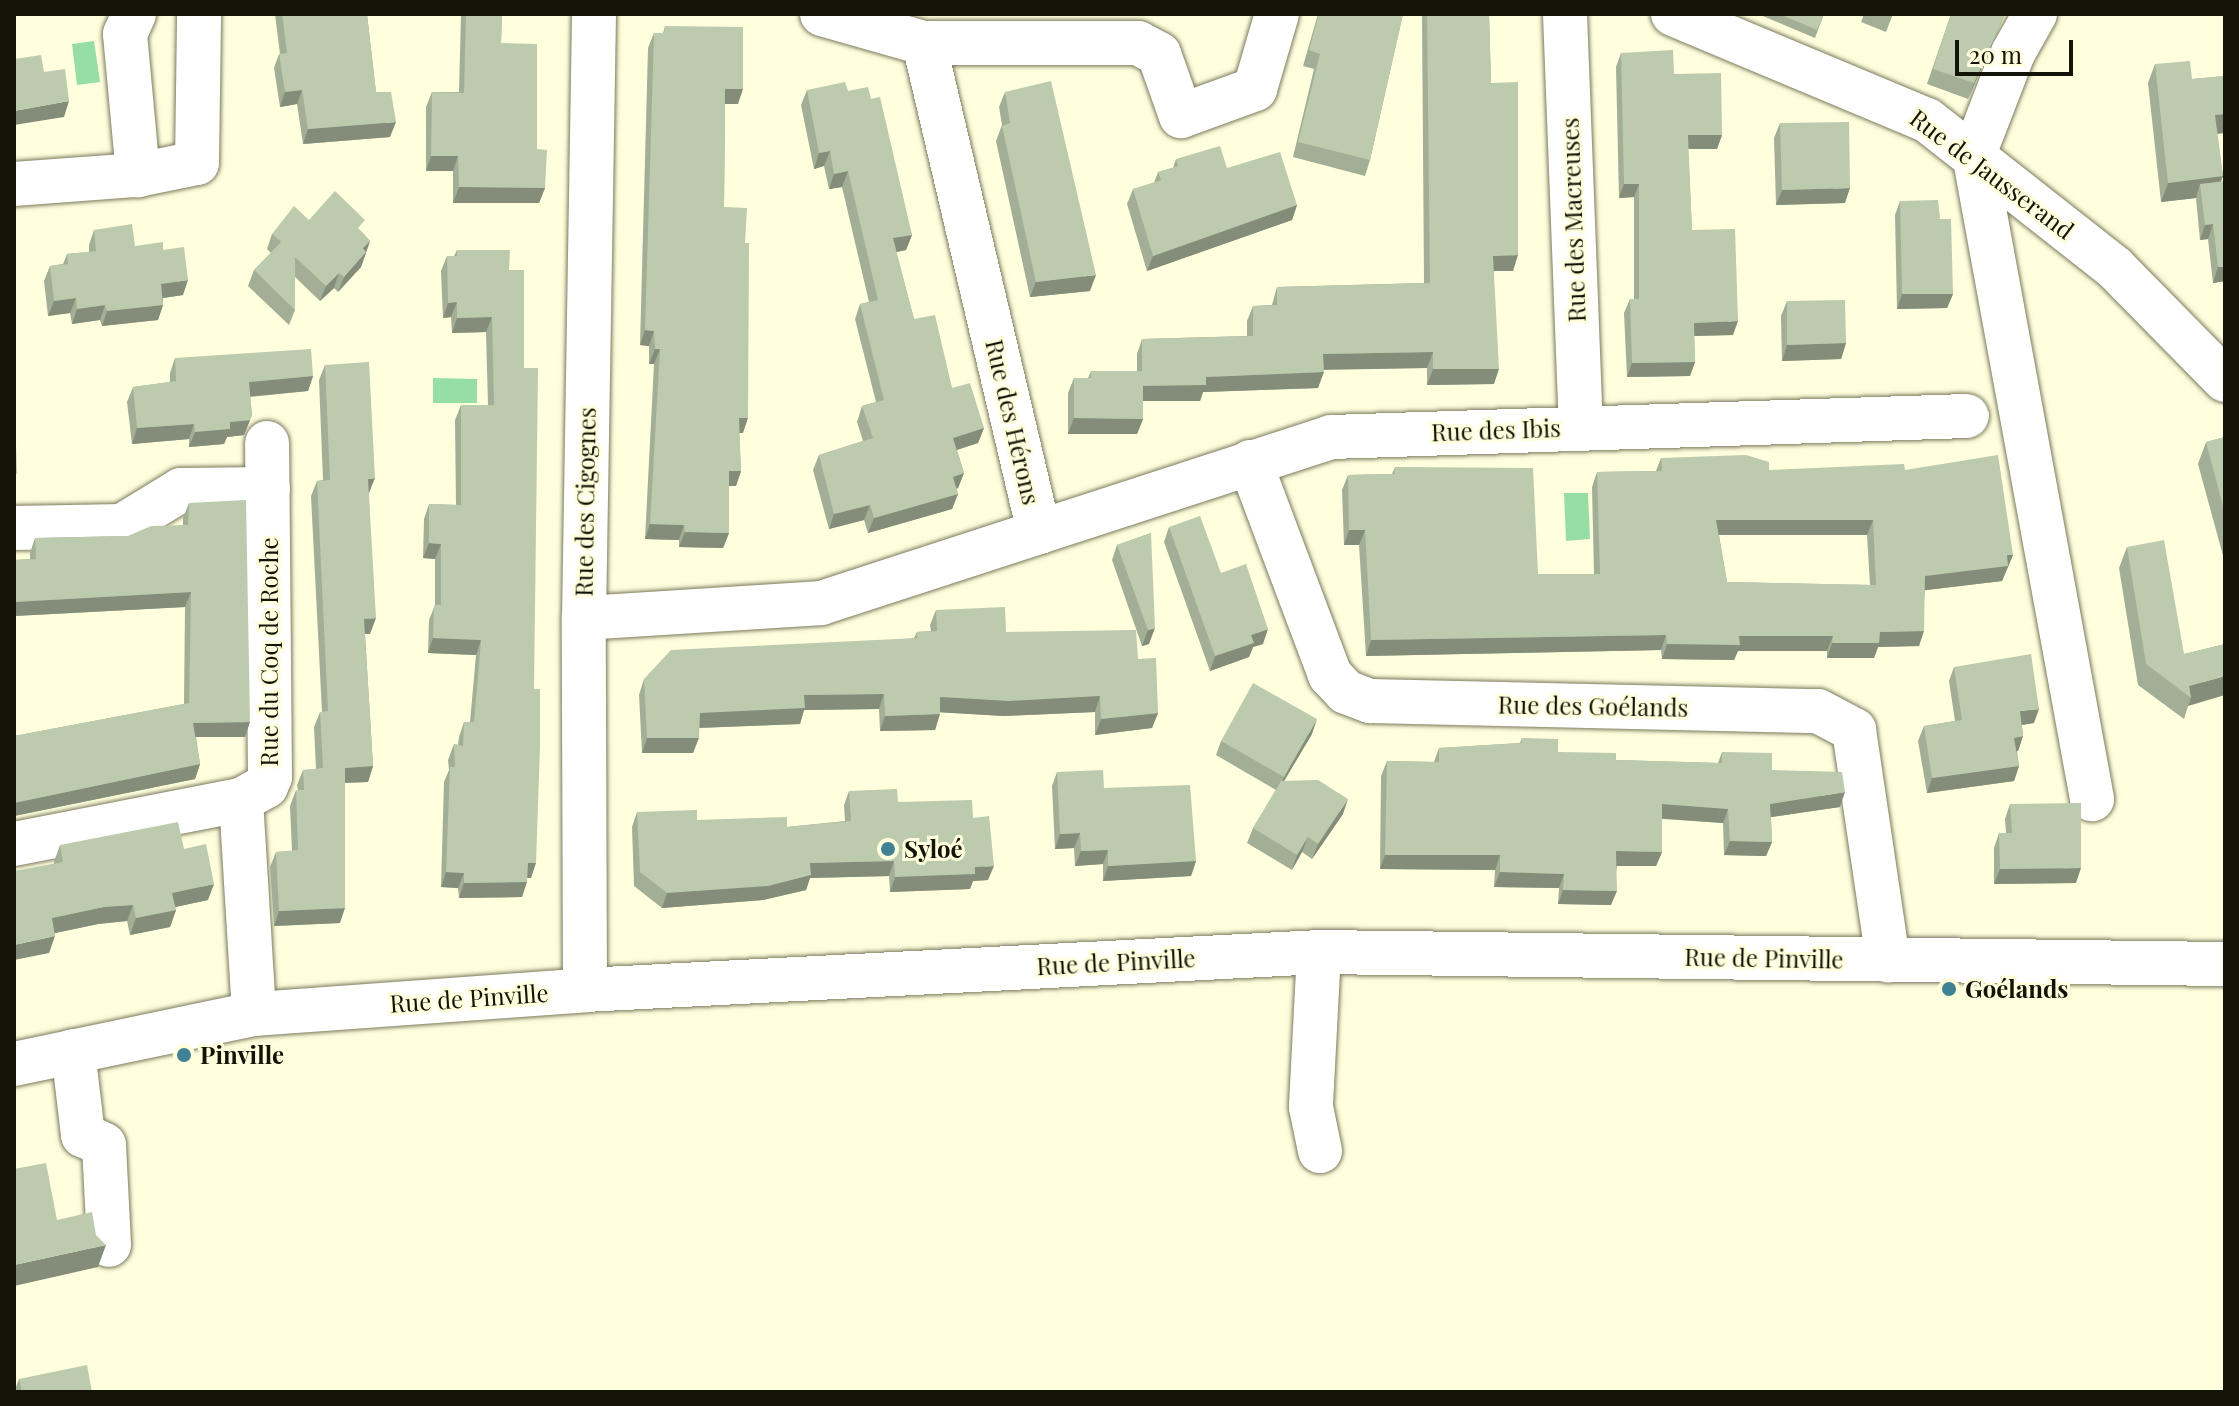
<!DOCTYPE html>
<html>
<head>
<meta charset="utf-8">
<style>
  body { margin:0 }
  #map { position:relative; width:2239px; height:1406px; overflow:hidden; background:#fffedd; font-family:"Playfair Display",serif }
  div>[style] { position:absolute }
  .water>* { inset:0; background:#97dda6 }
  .roads { filter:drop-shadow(0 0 2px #7b7a5d) drop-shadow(0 0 2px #7b7a5d) }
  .minor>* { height:44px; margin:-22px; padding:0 22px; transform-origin:22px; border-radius:22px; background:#fff }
  .wall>* { inset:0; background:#a2ae95 }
  .shaded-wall>* { inset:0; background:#848d79 }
  .building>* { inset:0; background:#bccaad }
  .dots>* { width:22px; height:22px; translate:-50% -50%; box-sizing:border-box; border:4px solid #fffedd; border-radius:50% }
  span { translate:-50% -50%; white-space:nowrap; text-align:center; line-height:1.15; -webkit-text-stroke:6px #fffedd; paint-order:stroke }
  .street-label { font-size:24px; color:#131307 }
  .poi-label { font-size:24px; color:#131307; font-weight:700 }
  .left { translate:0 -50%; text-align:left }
  .frame { position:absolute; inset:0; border:16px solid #131307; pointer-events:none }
  .scale { position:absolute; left:1955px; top:40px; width:118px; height:36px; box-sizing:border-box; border:4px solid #131307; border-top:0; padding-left:10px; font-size:24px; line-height:28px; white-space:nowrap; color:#131307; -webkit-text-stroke:6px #fffedd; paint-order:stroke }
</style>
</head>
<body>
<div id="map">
  <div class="water">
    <div style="clip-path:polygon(94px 41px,100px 82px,77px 85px,72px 44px)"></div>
    <div style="clip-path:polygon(433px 378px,477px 379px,477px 403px,433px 403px)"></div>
    <div style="clip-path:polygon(1564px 493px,1588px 493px,1590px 539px,1566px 541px)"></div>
  </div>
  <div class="roads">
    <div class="minor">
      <div style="left:134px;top:14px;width:22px;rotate:114deg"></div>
      <div style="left:125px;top:34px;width:142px;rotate:84.7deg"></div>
      <div style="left:822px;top:14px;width:106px;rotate:15.9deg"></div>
      <div style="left:924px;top:43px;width:214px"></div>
      <div style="left:1138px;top:43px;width:24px;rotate:28deg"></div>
      <div style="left:1159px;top:54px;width:66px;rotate:70.5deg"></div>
      <div style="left:1181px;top:116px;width:79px;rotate:-20deg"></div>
      <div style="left:1255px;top:89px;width:78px;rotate:-73.7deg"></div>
      <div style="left:1565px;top:14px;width:412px;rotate:87.8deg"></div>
      <div style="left:1673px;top:14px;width:275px;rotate:22.7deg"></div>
      <div style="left:1927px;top:120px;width:239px;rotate:38.2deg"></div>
      <div style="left:2115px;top:268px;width:157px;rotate:45.5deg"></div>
      <div style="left:2035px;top:14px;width:45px;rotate:119.4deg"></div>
      <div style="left:2013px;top:53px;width:108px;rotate:111.1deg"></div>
      <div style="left:1974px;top:154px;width:656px;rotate:79.63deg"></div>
      <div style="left:14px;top:184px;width:124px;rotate:-4.2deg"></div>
      <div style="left:138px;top:175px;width:60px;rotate:-11.5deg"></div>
      <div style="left:197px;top:163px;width:149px;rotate:-89.2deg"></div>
      <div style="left:1250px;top:462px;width:228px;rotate:69.4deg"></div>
      <div style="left:1330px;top:675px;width:23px;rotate:47deg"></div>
      <div style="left:1346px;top:692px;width:26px;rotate:21deg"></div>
      <div style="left:1370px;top:701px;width:448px;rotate:1.3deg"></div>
      <div style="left:1818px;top:711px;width:41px;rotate:27.8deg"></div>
      <div style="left:1854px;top:730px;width:233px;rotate:81.6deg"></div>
      <div style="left:14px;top:528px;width:108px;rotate:-1.1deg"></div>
      <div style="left:122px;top:526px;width:69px;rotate:-31.4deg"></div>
      <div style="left:181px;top:490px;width:87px;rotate:-0.7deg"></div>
      <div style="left:1039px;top:532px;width:307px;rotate:-18deg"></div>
      <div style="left:1331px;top:437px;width:636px;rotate:-1.89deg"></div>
      <div style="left:584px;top:618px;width:237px;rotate:-3.6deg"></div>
      <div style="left:821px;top:603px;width:229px;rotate:-18deg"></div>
      <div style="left:1039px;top:532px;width:502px;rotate:-103.23deg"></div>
      <div style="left:241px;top:800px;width:214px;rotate:86.5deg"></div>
      <div style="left:14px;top:844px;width:231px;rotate:-11deg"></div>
      <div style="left:241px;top:800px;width:29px;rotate:-29deg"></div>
      <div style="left:266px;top:786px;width:10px;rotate:-66deg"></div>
      <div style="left:270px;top:777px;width:334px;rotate:-90.5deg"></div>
      <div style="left:1319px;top:952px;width:155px;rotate:93deg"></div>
      <div style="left:1311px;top:1107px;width:45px;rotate:78.4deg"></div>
      <div style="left:585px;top:990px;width:372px;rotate:-90.2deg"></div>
      <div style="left:584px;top:618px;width:604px;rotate:-89.05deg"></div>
      <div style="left:73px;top:1051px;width:85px;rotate:83.2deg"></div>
      <div style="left:83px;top:1135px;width:23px;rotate:25deg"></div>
      <div style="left:104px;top:1145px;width:100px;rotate:87.1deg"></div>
      <div style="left:14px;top:1064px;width:245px;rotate:-11.8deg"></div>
      <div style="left:254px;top:1014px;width:332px;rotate:-4.1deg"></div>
      <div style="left:585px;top:990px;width:735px;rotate:-2.96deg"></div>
      <div style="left:1319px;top:952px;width:906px;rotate:0.76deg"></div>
    </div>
  </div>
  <div class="wall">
    <div style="clip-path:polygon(275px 14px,367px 14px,376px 92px,390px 137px,303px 144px,297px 104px,280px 107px,274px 68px,279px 54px,280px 54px)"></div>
    <div style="clip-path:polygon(461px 14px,502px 14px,501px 43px,537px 149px,545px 188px,539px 203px,453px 203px,453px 171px,426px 171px,426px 107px,432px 92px,459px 92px)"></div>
    <div style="clip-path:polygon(1318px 14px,1403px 14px,1370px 160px,1365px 176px,1293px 157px,1314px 69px,1303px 66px)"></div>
    <div style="clip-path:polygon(1422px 14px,1489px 14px,1491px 83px,1513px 271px,1494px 271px,1494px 384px,1427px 385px,1427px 368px,1324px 369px,1318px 388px,1203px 392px,1200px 401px,1143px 401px,1143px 419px,1137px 434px,1068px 434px,1068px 393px,1074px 378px,1088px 378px,1091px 371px,1137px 371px,1137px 354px,1142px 339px,1247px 336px,1247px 321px,1253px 306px,1272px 305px,1277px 287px,1424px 283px)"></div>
    <div style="clip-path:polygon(1758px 14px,1824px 14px,1815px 38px)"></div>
    <div style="clip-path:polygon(1864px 14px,1893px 14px,1886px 32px,1861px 22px)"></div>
    <div style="clip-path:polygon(1951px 14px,2005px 14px,1968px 99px,1927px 84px)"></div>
    <div style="clip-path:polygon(665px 26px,738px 104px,725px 104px,724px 207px,745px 243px,743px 433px,739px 433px,741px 471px,736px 486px,729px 486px,729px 533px,723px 548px,679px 547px,679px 540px,645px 539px,654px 364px,649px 364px,649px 346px,640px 345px,648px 48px,654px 33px,663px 33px)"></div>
    <div style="clip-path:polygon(1621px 53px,1674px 74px,1722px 135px,1717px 149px,1688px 149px,1692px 230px,1733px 335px,1694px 336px,1695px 362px,1690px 376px,1627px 377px,1624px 313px,1630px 299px,1634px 299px,1634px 197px,1619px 198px,1616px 67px)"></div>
    <div style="clip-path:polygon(2155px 64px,2192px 79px,2225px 76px,2225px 133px,2217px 134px,2223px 176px,2221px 181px,2225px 281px,2213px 283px,2208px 239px,2200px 240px,2196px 198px,2161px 202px,2148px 83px)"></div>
    <div style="clip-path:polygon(807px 90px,848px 91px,871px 99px,912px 235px,906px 250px,896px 252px,914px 319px,952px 388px,984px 428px,978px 443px,957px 450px,964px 473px,958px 488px,956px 489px,958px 494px,952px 509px,868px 533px,864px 520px,829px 529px,813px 470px,819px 455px,863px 441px,857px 422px,862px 406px,876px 402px,855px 319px,860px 304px,869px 302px,842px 187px,829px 189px,824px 166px,814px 169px,801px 105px)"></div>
    <div style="clip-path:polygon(1005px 92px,1090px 291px,1030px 297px,996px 141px,1002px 125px,999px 107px)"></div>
    <div style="clip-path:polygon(1780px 123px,1845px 203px,1776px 205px,1774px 138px)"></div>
    <div style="clip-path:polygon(1176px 159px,1227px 168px,1297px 205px,1292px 220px,1147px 271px,1127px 204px,1133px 189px,1154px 183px,1158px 172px,1173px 168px)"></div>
    <div style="clip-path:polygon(1900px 201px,1940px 219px,1953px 294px,1947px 308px,1897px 309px,1895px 215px)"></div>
    <div style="clip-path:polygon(309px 220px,361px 231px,370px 241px,361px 267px,338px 292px,334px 288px,320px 301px,295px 277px,295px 310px,289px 325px,248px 286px,254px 270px,271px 253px,267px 249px,272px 234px)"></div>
    <div style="clip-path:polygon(94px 230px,135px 246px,163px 250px,183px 295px,163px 298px,163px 305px,158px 320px,102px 326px,100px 320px,72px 324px,70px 313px,48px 316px,44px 281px,50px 266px,63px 264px,67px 254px,89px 252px,89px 245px)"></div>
    <div style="clip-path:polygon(457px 250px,509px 270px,524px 368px,531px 878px,527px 878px,522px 897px,459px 898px,458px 888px,441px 887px,444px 782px,449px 770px,448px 760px,454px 744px,458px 745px,459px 737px,464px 722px,470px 722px,476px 655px,428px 653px,429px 620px,435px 605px,435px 559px,423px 558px,424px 519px,429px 504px,456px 505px,455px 420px,461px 405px,488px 405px,486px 332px,452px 333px,451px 317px,443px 318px,441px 271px,447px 256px,454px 256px)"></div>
    <div style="clip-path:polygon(1787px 301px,1846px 343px,1841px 359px,1782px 361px,1781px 316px)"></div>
    <div style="clip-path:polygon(175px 358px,313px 376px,308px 391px,250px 397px,252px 415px,244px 435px,227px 437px,224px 444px,189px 447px,189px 439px,132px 444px,127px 402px,133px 387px,170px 382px,170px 373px)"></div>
    <div style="clip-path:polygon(325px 365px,369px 493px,370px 634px,365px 634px,373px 766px,368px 782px,345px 783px,340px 923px,274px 926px,270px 867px,276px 852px,292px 851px,290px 806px,296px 790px,298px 790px,297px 785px,303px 770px,316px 769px,314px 727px,320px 712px,322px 712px,311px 496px,317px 481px,323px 480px,319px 380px)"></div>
    <div style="clip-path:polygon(2225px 437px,2225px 563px,2198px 464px,2206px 442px)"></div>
    <div style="clip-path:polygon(evenodd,1661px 458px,1769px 470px,1905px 470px,2013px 555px,2002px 581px,1925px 590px,1919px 646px,1878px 647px,1874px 658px,1827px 658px,1827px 651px,1738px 651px,1734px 660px,1662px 659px,1661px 650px,1366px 656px,1359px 545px,1344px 545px,1342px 490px,1348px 475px,1392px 474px,1395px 467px,1538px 574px,1594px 574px,1592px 487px,1597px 472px,1656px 471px,1661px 458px,1719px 535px,1867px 535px,1870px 585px,1727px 582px,1719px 535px)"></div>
    <div style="clip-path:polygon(189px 503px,245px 737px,196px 737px,200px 764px,195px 779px,14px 816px,14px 736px,184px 704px,185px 607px,14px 616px,14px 560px,30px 559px,30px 553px,35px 538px,128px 536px,183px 525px,183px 518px)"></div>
    <div style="clip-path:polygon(1169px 527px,1221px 573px,1263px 644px,1253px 647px,1249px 657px,1210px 671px,1164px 542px)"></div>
    <div style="clip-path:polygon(1151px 533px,1149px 644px,1142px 646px,1112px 560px,1117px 545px)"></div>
    <div style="clip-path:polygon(2127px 547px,2184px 654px,2225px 644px,2188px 706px,2184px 719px,2138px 685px,2119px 568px)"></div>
    <div style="clip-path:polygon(936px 610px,1006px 632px,1138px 659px,1158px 713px,1152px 728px,1095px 735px,1095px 712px,1004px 716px,940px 712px,935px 730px,880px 731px,879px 709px,804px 710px,800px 724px,699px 728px,693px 753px,642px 753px,639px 695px,644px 679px,914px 638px,917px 632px,931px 631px,930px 625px)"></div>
    <div style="clip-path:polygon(1954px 667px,2034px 723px,2022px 725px,2023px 736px,2018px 751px,2017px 751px,2019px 766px,2014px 781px,1927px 793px,1918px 741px,1924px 726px,1955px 721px,1949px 681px)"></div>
    <div style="clip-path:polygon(1312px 734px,1284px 781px,1343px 814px,1312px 859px,1302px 852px,1292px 870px,1247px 843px,1253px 828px,1276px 790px,1216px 755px,1221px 741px)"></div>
    <div style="clip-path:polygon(1522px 738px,1558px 752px,1616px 760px,1718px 763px,1722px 752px,1772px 770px,1840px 807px,1771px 817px,1772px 842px,1766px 856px,1724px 855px,1723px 823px,1662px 819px,1662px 852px,1656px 866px,1617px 866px,1611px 905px,1558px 904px,1559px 888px,1494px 887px,1495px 870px,1380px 869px,1381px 776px,1387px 761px,1434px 762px,1439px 748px,1520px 743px)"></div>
    <div style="clip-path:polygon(1057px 772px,1104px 788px,1196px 861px,1191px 876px,1103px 881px,1103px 864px,1075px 866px,1074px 848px,1055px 849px,1052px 786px)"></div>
    <div style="clip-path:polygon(849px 791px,973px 818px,988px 880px,973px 881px,970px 889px,890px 892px,889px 876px,810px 878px,806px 890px,763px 900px,662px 908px,634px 886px,632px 827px,637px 812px,697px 820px,787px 827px,845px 821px,844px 805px)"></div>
    <div style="clip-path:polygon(2010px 804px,2076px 883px,1994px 884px,1994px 848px,1999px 833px,2006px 833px,2005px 819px)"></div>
    <div style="clip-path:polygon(60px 845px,184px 849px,208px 900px,175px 907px,176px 910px,170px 927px,130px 935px,127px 921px,98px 924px,55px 933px,49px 953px,54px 862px)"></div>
    <div style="clip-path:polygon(19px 1379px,92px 1392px,14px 1392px)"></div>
  </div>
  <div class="shaded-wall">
    <div style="clip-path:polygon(2005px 14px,1968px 99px,1974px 83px)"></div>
    <div style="clip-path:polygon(725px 89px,743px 89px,738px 104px,719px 104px)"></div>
    <div style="clip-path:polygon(302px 90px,297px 104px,280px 107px,285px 92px)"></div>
    <div style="clip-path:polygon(69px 101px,64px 117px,14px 125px,14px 111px)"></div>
    <div style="clip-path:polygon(2225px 114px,2225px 133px,2208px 134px,2215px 115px)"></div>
    <div style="clip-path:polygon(396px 122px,390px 137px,303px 144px,308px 129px)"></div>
    <div style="clip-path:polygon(1688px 135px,1722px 135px,1717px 149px,1683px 149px)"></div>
    <div style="clip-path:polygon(830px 151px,824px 166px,814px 169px,819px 153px)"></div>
    <div style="clip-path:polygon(431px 156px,458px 156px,453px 171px,426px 171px)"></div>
    <div style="clip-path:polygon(848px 171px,842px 187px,829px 189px,834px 174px)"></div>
    <div style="clip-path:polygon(2223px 176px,2216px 195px,2200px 184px,2196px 198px,2161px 202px,2168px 183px)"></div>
    <div style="clip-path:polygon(1624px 184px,1639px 184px,1634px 197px,1619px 198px)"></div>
    <div style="clip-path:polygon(459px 187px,545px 188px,539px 203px,453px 203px)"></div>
    <div style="clip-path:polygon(1850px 188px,1845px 203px,1776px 205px,1782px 190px)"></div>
    <div style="clip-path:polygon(1297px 205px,1292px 220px,1147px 271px,1153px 256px)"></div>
    <div style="clip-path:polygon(2213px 224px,2208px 239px,2200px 240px,2205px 225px)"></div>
    <div style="clip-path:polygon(912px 235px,906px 250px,887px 254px,893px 238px)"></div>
    <div style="clip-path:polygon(370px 241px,361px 267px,338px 292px,344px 277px,363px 248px)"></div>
    <div style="clip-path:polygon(1518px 255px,1513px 271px,1488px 271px,1493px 256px)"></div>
    <div style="clip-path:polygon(2218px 267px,2225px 267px,2225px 281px,2213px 283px)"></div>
    <div style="clip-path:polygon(339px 273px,334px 288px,320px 301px,326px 286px)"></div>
    <div style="clip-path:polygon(1096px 275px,1090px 291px,1030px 297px,1036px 282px)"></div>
    <div style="clip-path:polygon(188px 280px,183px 295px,156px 299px,161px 284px)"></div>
    <div style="clip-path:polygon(1902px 294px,1953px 294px,1947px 308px,1897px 309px)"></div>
    <div style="clip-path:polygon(76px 298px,70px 313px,48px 316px,54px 301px)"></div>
    <div style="clip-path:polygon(457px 302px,451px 317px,443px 318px,448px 303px)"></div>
    <div style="clip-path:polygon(105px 305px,100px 320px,72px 324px,77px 309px)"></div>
    <div style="clip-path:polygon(163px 305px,158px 320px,102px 326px,107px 311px)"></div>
    <div style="clip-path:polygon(492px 317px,486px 332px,452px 333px,457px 318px)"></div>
    <div style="clip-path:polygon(1738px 321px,1733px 335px,1689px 336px,1694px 323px)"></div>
    <div style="clip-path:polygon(645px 330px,654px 331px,649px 346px,640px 345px)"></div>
    <div style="clip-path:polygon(1846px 343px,1841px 359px,1782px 361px,1787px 345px)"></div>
    <div style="clip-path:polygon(655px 349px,660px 349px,654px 364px,649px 364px)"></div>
    <div style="clip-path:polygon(1433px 352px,1427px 368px,1318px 370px,1323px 354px)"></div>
    <div style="clip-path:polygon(1695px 362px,1690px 376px,1627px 377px,1632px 363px)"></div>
    <div style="clip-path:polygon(1433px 369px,1499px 369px,1494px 384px,1427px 385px)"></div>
    <div style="clip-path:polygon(1324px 372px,1318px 388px,1203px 392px,1200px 401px,1137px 401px,1143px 386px,1206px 377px)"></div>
    <div style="clip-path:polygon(313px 376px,308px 391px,243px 397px,249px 382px)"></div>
    <div style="clip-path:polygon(739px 418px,748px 418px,743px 433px,733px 433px)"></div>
    <div style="clip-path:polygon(1074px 418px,1143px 419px,1137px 434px,1068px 434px)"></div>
    <div style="clip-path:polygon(250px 420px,244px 435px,227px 437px,224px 444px,189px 447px,195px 432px,230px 422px)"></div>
    <div style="clip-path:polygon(194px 424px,189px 439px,132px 444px,137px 428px)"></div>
    <div style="clip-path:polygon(984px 428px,978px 443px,947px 453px,953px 438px)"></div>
    <div style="clip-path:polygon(729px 471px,741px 471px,736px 486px,723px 486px)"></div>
    <div style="clip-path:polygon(964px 473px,958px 488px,947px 492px,953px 477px)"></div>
    <div style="clip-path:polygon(375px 478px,369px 493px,362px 494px,368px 479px)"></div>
    <div style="clip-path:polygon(958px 494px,952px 509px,868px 533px,874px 518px)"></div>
    <div style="clip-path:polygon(870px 505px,864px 520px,829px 529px,834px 514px)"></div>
    <div style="clip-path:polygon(1716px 520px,1873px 520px,1867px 535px,1710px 535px)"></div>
    <div style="clip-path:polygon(650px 524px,684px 525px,679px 540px,645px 539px)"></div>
    <div style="clip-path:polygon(1349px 530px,1365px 530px,1359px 545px,1344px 545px)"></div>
    <div style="clip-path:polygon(685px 532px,729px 533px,723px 548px,679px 547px)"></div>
    <div style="clip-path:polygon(429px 543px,441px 544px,435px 559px,423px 558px)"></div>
    <div style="clip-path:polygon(2007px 555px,2013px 555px,2002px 581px,1919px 591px,1925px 576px)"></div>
    <div style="clip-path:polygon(191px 592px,185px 607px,14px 616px,14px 602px)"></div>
    <div style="clip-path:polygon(376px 618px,370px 634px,358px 634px,364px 619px)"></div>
    <div style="clip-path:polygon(1155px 628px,1149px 644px,1142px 646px,1148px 630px)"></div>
    <div style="clip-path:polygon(1268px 629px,1263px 644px,1253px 647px,1249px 657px,1210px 671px,1215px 656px,1251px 635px)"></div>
    <div style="clip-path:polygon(1924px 631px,1919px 646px,1878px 647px,1874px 658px,1827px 658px,1832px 643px,1880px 632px)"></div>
    <div style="clip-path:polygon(1666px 635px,1661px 650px,1366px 656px,1371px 640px)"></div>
    <div style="clip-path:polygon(1739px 636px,1833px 636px,1827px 651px,1738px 651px,1734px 660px,1662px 659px,1667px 644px)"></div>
    <div style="clip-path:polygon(433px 638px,481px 640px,476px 655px,428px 653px)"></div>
    <div style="clip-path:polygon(2225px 676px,2225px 695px,2188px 706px,2191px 698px,2189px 686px)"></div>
    <div style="clip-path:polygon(884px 694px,879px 709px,804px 710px,800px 724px,694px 728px,700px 713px,804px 695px)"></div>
    <div style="clip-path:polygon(1100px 696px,1095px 712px,1004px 716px,934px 712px,940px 697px)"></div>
    <div style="clip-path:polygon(2039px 709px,2034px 723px,2015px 726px,2020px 711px)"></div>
    <div style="clip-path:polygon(1158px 713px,1152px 728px,1095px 735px,1101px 719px)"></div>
    <div style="clip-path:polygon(940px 714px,935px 730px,880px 731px,885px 716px)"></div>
    <div style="clip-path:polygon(1317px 719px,1312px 734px,1278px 791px,1284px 777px)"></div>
    <div style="clip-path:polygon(250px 722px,245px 737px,188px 737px,193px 723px)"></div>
    <div style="clip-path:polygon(2023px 736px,2018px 751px,2009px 753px,2014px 738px)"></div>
    <div style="clip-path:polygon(647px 738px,699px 738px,693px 753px,642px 753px)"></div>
    <div style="clip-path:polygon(200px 764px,195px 779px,14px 816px,14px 803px)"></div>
    <div style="clip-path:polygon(373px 766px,368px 782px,339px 783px,345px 768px)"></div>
    <div style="clip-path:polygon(2019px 766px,2014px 781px,1927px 793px,1932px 778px)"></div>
    <div style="clip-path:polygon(1845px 792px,1840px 807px,1765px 818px,1770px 804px)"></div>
    <div style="clip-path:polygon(1348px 799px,1343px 814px,1312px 859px,1318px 844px)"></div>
    <div style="clip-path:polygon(1662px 804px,1728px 809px,1723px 823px,1657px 818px)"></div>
    <div style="clip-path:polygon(1080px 833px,1074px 848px,1055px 849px,1060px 834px)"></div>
    <div style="clip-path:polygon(1308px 837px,1302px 852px,1292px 870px,1297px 855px)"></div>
    <div style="clip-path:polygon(1730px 841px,1772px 842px,1766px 856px,1724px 855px)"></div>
    <div style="clip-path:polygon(1108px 850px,1103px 864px,1075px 866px,1081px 851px)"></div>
    <div style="clip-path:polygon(1616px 851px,1662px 852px,1656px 866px,1611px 866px)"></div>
    <div style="clip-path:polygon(1385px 855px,1500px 855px,1495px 870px,1380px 869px)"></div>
    <div style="clip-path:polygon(894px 861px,889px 876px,810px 878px,806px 890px,763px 900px,662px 908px,667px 893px,810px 863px)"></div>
    <div style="clip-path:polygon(1196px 861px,1191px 876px,1103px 881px,1108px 866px)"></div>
    <div style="clip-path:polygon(528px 863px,536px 863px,531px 878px,522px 878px)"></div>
    <div style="clip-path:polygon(994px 866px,988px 880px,973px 881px,970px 889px,890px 892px,895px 877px,975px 867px)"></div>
    <div style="clip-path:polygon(2081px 868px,2076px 883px,1994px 884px,2000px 869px)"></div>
    <div style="clip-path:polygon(446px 872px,464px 873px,458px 888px,441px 887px)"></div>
    <div style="clip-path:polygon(1500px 872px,1564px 874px,1559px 888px,1494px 887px)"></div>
    <div style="clip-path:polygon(527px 882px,522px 897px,459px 898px,464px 883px)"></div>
    <div style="clip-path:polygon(214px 884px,208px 900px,166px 909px,172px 893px)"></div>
    <div style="clip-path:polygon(1563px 890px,1617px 891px,1611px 905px,1558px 904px)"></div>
    <div style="clip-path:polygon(133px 905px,127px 921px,98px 924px,46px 935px,52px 918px,104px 907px)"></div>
    <div style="clip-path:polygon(345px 908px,340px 923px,274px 926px,279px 911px)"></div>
    <div style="clip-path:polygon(176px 910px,170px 927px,130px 935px,136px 918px)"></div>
    <div style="clip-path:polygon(55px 936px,49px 953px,14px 960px,14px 945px)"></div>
    <div style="clip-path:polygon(106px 1245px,98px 1267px,14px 1286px,14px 1265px)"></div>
  </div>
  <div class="building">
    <div style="clip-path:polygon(282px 14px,367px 14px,376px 92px,391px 92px,396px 122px,308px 129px,302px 90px,285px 92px,279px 54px,287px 53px)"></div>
    <div style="clip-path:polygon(466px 14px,502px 14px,501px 43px,537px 44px,537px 149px,547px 150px,545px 188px,459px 187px,458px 156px,431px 156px,432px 92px,464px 93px)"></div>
    <div style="clip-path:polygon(1319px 14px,1403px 14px,1370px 160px,1298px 142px,1320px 54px,1309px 50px)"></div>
    <div style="clip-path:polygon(1427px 14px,1489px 14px,1491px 83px,1518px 82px,1518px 255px,1493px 256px,1499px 369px,1433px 369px,1433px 352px,1323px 354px,1324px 372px,1206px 377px,1206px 385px,1143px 386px,1143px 419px,1074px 418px,1074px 378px,1091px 378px,1091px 371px,1142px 371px,1142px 339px,1253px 336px,1253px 306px,1277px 305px,1277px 287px,1430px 283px)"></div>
    <div style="clip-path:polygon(1779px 14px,1824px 14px,1817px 30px)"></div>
    <div style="clip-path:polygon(1951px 14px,2005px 14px,1974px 83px,1933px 69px)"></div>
    <div style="clip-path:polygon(665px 26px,743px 27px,743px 89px,725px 89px,724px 207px,747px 208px,745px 243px,749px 243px,748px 418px,739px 418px,741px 471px,729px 471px,729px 533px,685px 532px,684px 525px,650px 524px,660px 349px,655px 349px,654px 331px,645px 330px,654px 33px,664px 33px)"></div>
    <div style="clip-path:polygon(1673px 50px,1674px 74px,1721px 73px,1722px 135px,1688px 135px,1692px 230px,1735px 229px,1738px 321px,1694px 323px,1695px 362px,1632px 363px,1630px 299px,1639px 299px,1639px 184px,1624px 184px,1621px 53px)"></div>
    <div style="clip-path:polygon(14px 54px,15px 59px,41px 55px,44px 72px,65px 69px,69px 101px,14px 111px)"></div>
    <div style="clip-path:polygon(2190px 61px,2192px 79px,2225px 76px,2225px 114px,2215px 115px,2223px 176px,2168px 183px,2155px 64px)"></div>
    <div style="clip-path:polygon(1051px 81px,1096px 275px,1036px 282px,1002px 126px,1010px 123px,1005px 92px)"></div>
    <div style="clip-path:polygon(845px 82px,848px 91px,868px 87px,871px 99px,880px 97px,912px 235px,893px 238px,914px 319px,935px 315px,952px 388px,970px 383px,984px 428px,953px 438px,964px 473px,953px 477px,958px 494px,874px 518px,870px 505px,834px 514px,819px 455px,873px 438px,862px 406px,884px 400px,860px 304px,878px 300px,848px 171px,834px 174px,830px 151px,819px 153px,807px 90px)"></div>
    <div style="clip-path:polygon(1849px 122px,1850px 188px,1782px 190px,1780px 123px)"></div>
    <div style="clip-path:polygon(1220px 146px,1227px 168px,1280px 152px,1297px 205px,1153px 256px,1133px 189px,1161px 180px,1158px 172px,1178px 166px,1176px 159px)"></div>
    <div style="clip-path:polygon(2225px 181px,2225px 267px,2218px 267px,2213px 224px,2205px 225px,2200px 184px)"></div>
    <div style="clip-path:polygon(335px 191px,365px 220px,358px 228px,370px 241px,363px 248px,366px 252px,344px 277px,339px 273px,326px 286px,295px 257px,295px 310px,254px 270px,281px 242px,272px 234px,294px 206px,309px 220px)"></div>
    <div style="clip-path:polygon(1938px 200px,1940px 219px,1951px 219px,1953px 294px,1902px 294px,1900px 201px)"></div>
    <div style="clip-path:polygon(132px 224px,135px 246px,163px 242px,163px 250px,184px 247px,188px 280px,161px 284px,163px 305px,107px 311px,105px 305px,77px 309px,76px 298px,54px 301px,50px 266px,68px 264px,67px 254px,96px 251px,94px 230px)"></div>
    <div style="clip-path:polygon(457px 250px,510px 250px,509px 270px,524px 270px,524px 368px,538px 368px,534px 689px,540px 689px,540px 746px,536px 863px,528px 863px,527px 882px,464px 883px,464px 873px,446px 872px,450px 767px,455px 767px,454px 744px,463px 746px,464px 722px,474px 722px,481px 640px,433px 638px,434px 605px,441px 605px,441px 544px,429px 543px,429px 504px,461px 505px,461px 405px,494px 405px,492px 317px,457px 318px,457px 302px,448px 303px,447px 256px,457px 256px)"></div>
    <div style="clip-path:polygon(1845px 300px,1846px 343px,1787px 345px,1787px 301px)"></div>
    <div style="clip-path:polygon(311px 349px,313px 376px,249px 382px,252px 415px,250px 420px,230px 422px,230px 429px,195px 432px,194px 424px,137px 428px,133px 387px,176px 381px,175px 358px)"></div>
    <div style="clip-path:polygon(369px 362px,375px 478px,368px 479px,376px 618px,364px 619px,373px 766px,345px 768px,345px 908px,279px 911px,276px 852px,298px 850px,296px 790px,304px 790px,303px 770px,323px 768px,320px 712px,328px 711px,317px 481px,330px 480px,325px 365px)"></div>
    <div style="clip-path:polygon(14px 413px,15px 413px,17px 474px,14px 474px)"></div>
    <div style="clip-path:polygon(2225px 437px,2225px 514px,2206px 442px)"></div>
    <div style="clip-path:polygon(evenodd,1746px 455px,1769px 462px,1769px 470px,1904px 464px,1905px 470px,1998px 455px,2013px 555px,2007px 555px,2008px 566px,1925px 576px,1924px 631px,1880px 632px,1879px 643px,1832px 643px,1833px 636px,1739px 636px,1740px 645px,1667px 644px,1666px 635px,1371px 640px,1365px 530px,1349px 530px,1348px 475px,1394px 474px,1395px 467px,1533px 468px,1538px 574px,1600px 574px,1597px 472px,1662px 471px,1661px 458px,1746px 455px,1716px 520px,1873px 520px,1876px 585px,1727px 582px,1716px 520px)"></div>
    <div style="clip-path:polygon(246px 500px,250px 722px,193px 723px,200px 764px,14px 803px,14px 736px,189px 703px,191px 592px,14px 602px,14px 560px,36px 559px,35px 538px,128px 536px,151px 526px,188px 525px,189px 503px)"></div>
    <div style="clip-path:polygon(1200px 516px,1221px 573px,1246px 564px,1268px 629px,1251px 635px,1254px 643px,1215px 656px,1169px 527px)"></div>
    <div style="clip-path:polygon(1151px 533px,1155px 628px,1148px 630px,1117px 545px)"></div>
    <div style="clip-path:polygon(2164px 540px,2184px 654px,2225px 644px,2225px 676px,2189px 686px,2191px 698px,2146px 664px,2127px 547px)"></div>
    <div style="clip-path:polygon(1005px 607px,1006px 632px,1136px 630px,1138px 659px,1156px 658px,1158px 713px,1101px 719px,1100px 696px,1009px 701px,940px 697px,940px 714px,885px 716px,884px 694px,804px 695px,805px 708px,700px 713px,699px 738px,647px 738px,644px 679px,671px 650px,917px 638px,917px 632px,937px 631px,936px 610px)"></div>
    <div style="clip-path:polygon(2031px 654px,2039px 709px,2020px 711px,2023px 736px,2014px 738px,2019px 766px,1932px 778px,1924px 726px,1962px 720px,1954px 667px)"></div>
    <div style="clip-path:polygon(1253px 683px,1317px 719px,1284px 777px,1221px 741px)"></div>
    <div style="clip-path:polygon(1522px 738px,1558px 739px,1558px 752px,1616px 753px,1616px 760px,1722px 763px,1722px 752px,1772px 753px,1772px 770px,1842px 772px,1845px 792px,1770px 804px,1772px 842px,1730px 841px,1728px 809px,1662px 804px,1662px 852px,1616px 851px,1617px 891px,1563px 890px,1564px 874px,1500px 872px,1500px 855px,1385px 855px,1387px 761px,1439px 762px,1439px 748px,1522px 743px)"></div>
    <div style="clip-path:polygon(1103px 770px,1104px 788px,1190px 785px,1196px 861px,1108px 866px,1108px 850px,1081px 851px,1080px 833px,1060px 834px,1057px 772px)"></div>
    <div style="clip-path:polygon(1318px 780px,1348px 799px,1318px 844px,1308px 837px,1297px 855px,1253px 828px,1281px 781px)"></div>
    <div style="clip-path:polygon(897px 789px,898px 802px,972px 800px,973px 818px,989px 816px,994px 866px,975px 867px,975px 874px,895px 877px,894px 861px,810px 863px,811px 875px,768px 886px,667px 893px,640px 872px,637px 812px,697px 810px,697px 820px,787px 817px,787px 827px,851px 821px,849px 791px)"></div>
    <div style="clip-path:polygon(2081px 803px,2081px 868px,2000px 869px,1999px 833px,2012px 833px,2010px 804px)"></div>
    <div style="clip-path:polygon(178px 822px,184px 849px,206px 844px,214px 884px,172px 893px,176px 910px,136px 918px,133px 905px,104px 907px,52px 918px,55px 936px,14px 945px,14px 871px,63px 862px,60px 845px)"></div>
    <div style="clip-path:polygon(46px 1163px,57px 1220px,92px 1212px,96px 1235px,106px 1245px,14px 1265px,14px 1169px)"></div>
    <div style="clip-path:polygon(87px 1365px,92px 1392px,22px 1392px,19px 1379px)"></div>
  </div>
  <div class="dots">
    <div style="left:888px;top:849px;background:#408293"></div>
    <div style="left:1949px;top:989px;background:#408293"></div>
    <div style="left:184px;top:1055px;background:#408293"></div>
  </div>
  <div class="street-label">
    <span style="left:1992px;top:174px;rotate:37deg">Rue de Jausserand</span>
    <span style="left:1573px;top:220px;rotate:-92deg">Rue des Macreuses</span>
    <span style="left:1013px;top:422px;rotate:77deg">Rue des Hérons</span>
    <span style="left:1496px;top:430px;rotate:-2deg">Rue des Ibis</span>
    <span style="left:585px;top:502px;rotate:-89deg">Rue des Cigognes</span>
    <span style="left:269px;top:652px;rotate:-90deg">Rue du Coq de Roche</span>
    <span style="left:1593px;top:706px;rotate:1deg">Rue des Goélands</span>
    <span style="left:1764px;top:958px;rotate:1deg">Rue de Pinville</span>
    <span style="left:1116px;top:962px;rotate:-3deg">Rue de Pinville</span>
    <span style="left:469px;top:998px;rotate:-4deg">Rue de Pinville</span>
  </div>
  <div class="poi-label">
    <span class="left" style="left:904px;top:849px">Syloé</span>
    <span class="left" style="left:1965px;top:989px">Goélands</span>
    <span class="left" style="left:200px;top:1055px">Pinville</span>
  </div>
  <div class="frame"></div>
  <div class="scale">20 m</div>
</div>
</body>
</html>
